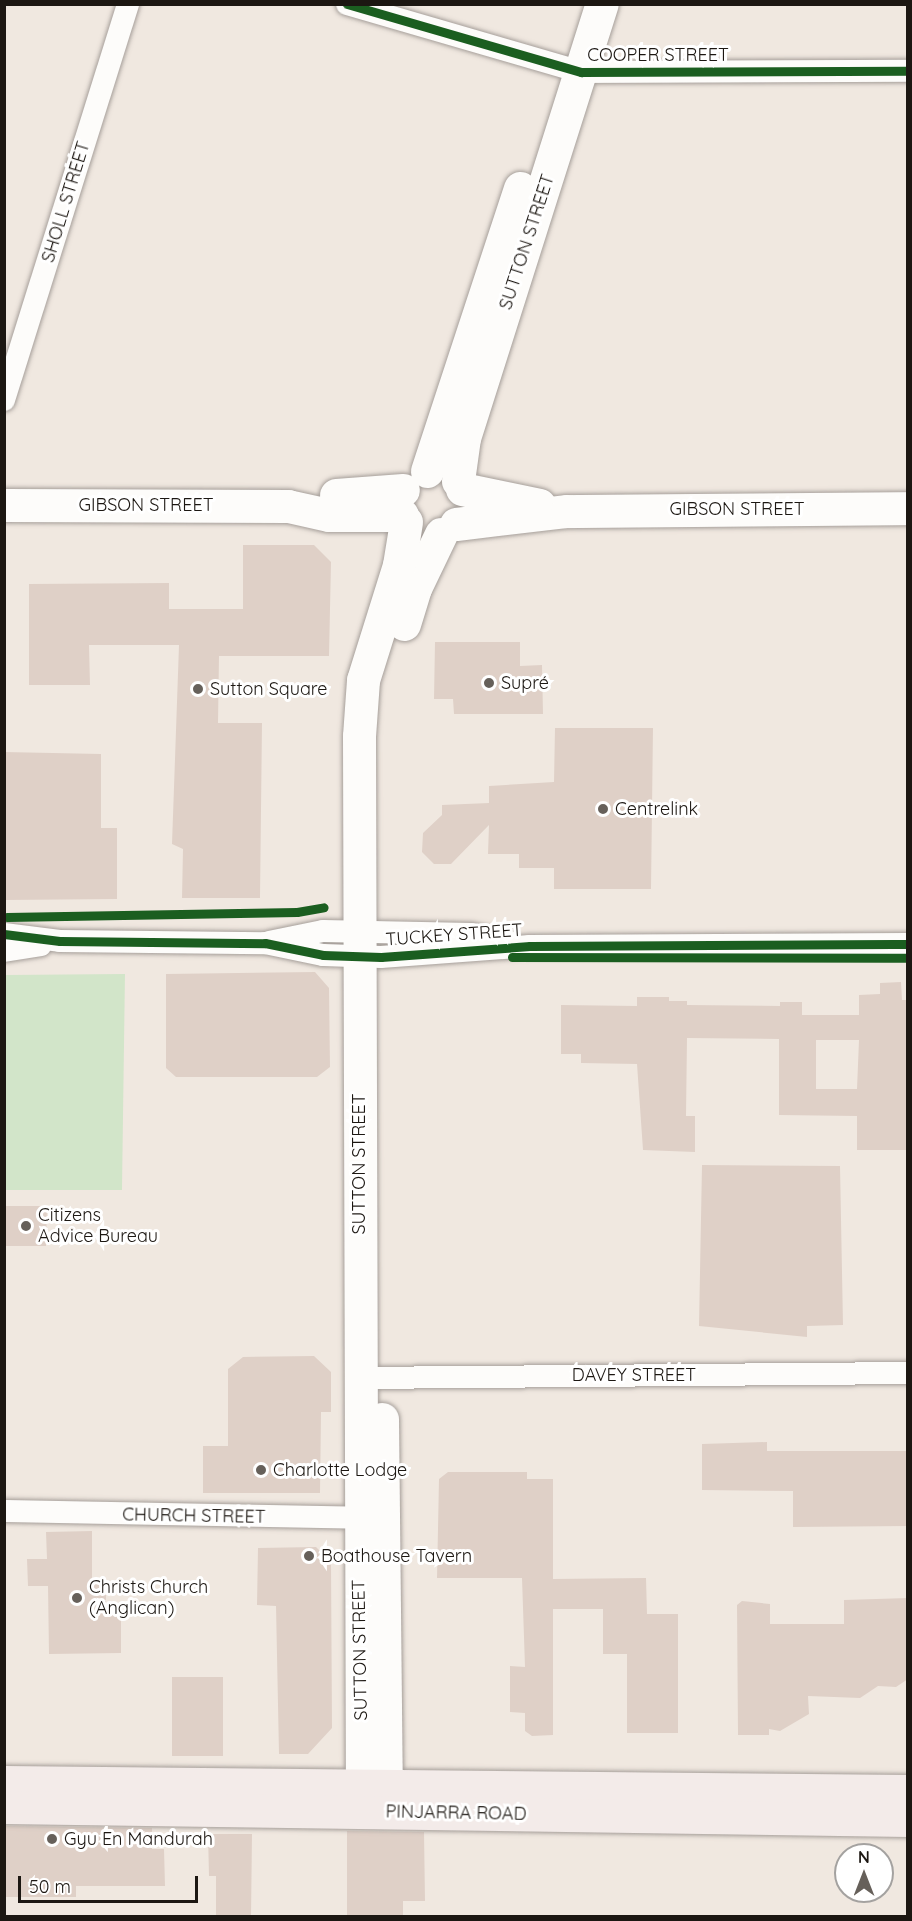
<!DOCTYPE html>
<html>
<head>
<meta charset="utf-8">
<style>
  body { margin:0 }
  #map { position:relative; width:912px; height:1921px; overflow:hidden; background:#f0e8e0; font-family:Quicksand,sans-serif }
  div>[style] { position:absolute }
  .green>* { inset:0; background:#d2e5c9 }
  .building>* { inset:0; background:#dfd0c7 }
  .roads { filter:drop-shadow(0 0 2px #a69f9a) drop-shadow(0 0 2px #a69f9a) }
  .street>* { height:22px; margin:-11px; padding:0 11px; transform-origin:11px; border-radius:11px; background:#fdfcfa }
  .secondary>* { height:33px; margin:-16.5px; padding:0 16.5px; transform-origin:16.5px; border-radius:16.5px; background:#fdfcfa }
  .primary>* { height:33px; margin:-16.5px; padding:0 16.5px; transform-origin:16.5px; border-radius:16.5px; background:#f3ebe9 }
  .cycleway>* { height:9px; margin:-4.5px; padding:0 4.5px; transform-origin:4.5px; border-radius:4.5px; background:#1b5e20 }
  .dots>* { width:16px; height:16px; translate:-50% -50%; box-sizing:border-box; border:3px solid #fff; border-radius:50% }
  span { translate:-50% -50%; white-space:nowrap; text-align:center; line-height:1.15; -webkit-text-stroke:6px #fff; paint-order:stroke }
  .street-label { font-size:18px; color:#1c1712 }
  .poi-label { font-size:18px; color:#1c1712 }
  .left { translate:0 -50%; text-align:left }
  .frame { position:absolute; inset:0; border:6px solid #1c1712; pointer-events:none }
  .north { position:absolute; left:834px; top:1843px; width:60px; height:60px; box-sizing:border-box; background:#fff; border:2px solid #a4a2a0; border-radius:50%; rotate:0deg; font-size:16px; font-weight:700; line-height:24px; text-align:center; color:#1c1712 }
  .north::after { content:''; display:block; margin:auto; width:21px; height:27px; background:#66605a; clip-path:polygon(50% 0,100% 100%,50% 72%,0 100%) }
  .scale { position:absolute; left:18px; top:1876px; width:180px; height:27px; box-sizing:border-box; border:3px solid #1c1712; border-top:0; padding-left:8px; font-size:18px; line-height:21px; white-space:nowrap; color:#1c1712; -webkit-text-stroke:4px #fff; paint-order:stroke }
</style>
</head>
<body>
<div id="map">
  <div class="green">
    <div style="clip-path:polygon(125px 974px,122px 1190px,5px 1190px,5px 975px)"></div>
  </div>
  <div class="building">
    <div style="clip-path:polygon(243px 545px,314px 545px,331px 562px,329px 656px,219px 656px,218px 723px,262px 723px,260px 898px,182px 898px,183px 849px,172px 844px,179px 645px,89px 645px,90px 685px,29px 685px,29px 584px,169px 583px,169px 609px,243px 609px)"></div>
    <div style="clip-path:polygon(435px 642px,520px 642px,520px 666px,542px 665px,543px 714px,454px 714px,453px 699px,434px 699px)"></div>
    <div style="clip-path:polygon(555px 728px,653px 728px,651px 889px,554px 889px,554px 868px,519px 868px,519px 854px,488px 854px,489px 825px,451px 864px,434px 864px,422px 852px,423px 833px,442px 815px,442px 805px,489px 803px,489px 786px,554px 782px)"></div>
    <div style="clip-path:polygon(4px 752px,101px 754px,101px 828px,117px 828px,117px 899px,4px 900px)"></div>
    <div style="clip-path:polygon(315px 972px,329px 988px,330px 1067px,317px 1077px,176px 1077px,166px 1068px,166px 974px)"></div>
    <div style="clip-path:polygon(evenodd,901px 982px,902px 1000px,908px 1000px,908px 1150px,857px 1150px,857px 1116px,779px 1115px,779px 1039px,687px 1038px,686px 1116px,695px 1116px,695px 1152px,643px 1150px,637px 1064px,581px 1063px,581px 1054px,561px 1054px,561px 1005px,637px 1006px,637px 997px,669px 997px,669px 1001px,687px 1001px,687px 1005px,780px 1006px,780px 1002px,802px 1002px,802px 1015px,859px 1015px,859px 995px,880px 994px,880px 983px,901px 982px,816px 1040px,859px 1040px,857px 1089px,816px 1089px,816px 1040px)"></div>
    <div style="clip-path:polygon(702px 1165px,840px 1166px,843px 1325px,807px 1326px,807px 1337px,699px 1326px)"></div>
    <div style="clip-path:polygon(4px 1206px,47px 1206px,46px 1246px,4px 1246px)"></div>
    <div style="clip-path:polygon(314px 1356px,331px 1372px,331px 1412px,321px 1412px,320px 1493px,203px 1493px,203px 1446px,228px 1446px,228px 1369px,243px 1357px)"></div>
    <div style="clip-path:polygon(767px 1442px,767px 1451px,908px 1451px,908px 1526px,793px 1527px,793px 1491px,702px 1490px,702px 1444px)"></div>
    <div style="clip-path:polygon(448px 1472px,527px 1472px,527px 1479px,553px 1479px,553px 1579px,646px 1578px,647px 1614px,678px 1614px,678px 1733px,627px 1733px,627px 1654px,603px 1654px,603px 1609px,553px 1609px,553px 1735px,532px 1736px,525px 1731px,525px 1713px,510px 1712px,510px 1666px,525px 1667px,522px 1578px,437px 1578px,439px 1479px)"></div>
    <div style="clip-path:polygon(92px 1531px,92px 1583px,106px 1583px,106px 1610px,121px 1610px,121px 1653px,49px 1654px,48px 1586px,28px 1586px,27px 1559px,47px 1559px,46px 1532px)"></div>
    <div style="clip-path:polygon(316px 1547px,331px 1562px,332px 1728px,308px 1754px,279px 1754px,276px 1606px,257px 1605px,258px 1548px)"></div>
    <div style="clip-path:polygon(908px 1598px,908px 1679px,896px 1687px,878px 1686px,860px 1698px,808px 1696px,809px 1714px,780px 1731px,769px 1729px,769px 1735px,738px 1735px,737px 1605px,742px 1601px,770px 1604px,770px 1624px,844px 1624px,844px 1600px)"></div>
    <div style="clip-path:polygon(172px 1677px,223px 1677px,223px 1756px,172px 1756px)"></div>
    <div style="clip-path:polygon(4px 1826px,152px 1828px,152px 1849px,164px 1849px,165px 1886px,76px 1886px,76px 1897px,4px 1897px)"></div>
    <div style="clip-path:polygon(347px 1831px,424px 1832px,425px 1901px,403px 1901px,403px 1917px,347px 1917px)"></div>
    <div style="clip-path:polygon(208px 1834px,252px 1834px,251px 1917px,216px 1917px,216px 1876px,209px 1876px)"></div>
  </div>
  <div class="roads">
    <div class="street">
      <div style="left:347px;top:4px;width:244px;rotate:16.2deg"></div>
      <div style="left:581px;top:72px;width:327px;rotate:-0.2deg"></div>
      <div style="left:4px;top:400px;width:415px;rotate:-72.6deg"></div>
      <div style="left:4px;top:934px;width:56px;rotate:7.1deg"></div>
      <div style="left:60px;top:941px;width:205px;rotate:0.6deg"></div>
      <div style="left:265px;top:943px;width:59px;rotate:11.7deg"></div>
      <div style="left:323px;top:955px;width:58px;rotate:2deg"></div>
      <div style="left:381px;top:957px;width:149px;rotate:-4.2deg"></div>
      <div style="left:530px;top:946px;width:378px;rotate:-0.3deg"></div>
      <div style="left:269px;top:942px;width:55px;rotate:-11.5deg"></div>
      <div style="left:323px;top:931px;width:148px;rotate:1.2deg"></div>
      <div style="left:471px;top:934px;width:37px;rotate:11deg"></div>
      <div style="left:4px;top:951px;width:37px;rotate:-9deg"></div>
      <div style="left:360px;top:1378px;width:548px;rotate:-0.52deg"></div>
      <div style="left:4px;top:1511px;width:372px;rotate:1.1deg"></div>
    </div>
    <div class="secondary">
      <div style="left:427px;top:471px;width:298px;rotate:-71.8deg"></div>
      <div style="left:458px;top:481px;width:43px;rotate:-82.1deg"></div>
      <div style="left:464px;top:438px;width:455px;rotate:-72.4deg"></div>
      <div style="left:462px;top:489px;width:79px;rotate:11.7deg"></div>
      <div style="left:336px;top:495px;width:67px;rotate:-4.3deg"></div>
      <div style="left:4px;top:505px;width:284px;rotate:0.2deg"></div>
      <div style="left:288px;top:506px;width:42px;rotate:12.4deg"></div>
      <div style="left:329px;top:515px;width:73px"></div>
      <div style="left:456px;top:524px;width:112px;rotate:-6.7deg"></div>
      <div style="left:567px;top:511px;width:341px;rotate:-0.5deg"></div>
      <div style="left:404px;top:624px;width:38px;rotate:-73deg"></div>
      <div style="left:415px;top:588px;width:60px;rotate:-64.3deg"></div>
      <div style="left:382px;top:1419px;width:393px;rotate:89.4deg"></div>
      <div style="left:362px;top:1812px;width:1076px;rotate:-90.16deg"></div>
      <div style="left:359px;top:736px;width:56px;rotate:-85.9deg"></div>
      <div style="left:363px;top:680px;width:121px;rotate:-72.6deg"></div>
      <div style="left:399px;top:565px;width:44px;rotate:-80.8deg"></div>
    </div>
    <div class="primary">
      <div style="left:4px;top:1782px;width:904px;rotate:0.57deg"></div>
      <div style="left:4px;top:1807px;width:904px;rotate:0.82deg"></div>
    </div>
  </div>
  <div class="cycleway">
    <div style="left:347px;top:4px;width:244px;rotate:16.2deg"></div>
    <div style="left:581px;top:72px;width:327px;rotate:-0.2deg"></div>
    <div style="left:7px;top:917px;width:290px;rotate:-1deg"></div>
    <div style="left:297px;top:912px;width:27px;rotate:-10deg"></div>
    <div style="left:4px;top:934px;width:56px;rotate:7.1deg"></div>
    <div style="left:60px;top:941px;width:205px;rotate:0.6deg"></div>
    <div style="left:265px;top:943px;width:59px;rotate:11.7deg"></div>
    <div style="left:323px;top:955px;width:58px;rotate:2deg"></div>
    <div style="left:381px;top:957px;width:149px;rotate:-4.2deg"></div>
    <div style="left:530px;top:946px;width:378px;rotate:-0.3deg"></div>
    <div style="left:512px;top:957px;width:396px;rotate:0.1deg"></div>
  </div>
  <div class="dots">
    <div style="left:489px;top:683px;background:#66605a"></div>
    <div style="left:198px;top:689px;background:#66605a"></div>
    <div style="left:603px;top:809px;background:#66605a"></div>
    <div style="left:26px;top:1226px;background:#66605a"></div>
    <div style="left:261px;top:1470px;background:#66605a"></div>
    <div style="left:309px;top:1556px;background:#66605a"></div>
    <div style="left:77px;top:1598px;background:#66605a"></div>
    <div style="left:52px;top:1839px;background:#66605a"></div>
  </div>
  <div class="street-label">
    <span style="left:658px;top:55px">COOPER STREET</span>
    <span style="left:66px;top:202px;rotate:-73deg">SHOLL STREET</span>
    <span style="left:527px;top:242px;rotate:-72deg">SUTTON STREET</span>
    <span style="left:146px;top:505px">GIBSON STREET</span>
    <span style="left:737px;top:509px">GIBSON STREET</span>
    <span style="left:454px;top:935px;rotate:-4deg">TUCKEY STREET</span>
    <span style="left:359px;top:1164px;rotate:-90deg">SUTTON STREET</span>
    <span style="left:634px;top:1375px">DAVEY STREET</span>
    <span style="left:194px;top:1516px;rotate:1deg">CHURCH STREET</span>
    <span style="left:360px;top:1650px;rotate:-91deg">SUTTON STREET</span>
    <span style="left:456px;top:1813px;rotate:1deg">PINJARRA ROAD</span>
  </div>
  <div class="poi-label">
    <span class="left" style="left:501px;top:683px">Supré</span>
    <span class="left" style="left:210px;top:689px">Sutton Square</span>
    <span class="left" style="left:615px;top:809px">Centrelink</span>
    <span class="left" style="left:38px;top:1226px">Citizens<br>Advice Bureau</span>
    <span class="left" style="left:273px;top:1470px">Charlotte Lodge</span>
    <span class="left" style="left:321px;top:1556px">Boathouse Tavern</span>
    <span class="left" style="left:89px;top:1598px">Christs Church<br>(Anglican)</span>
    <span class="left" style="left:64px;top:1839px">Gyu En Mandurah</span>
  </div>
  <div class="frame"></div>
  <div class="north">N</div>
  <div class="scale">50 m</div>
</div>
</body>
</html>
